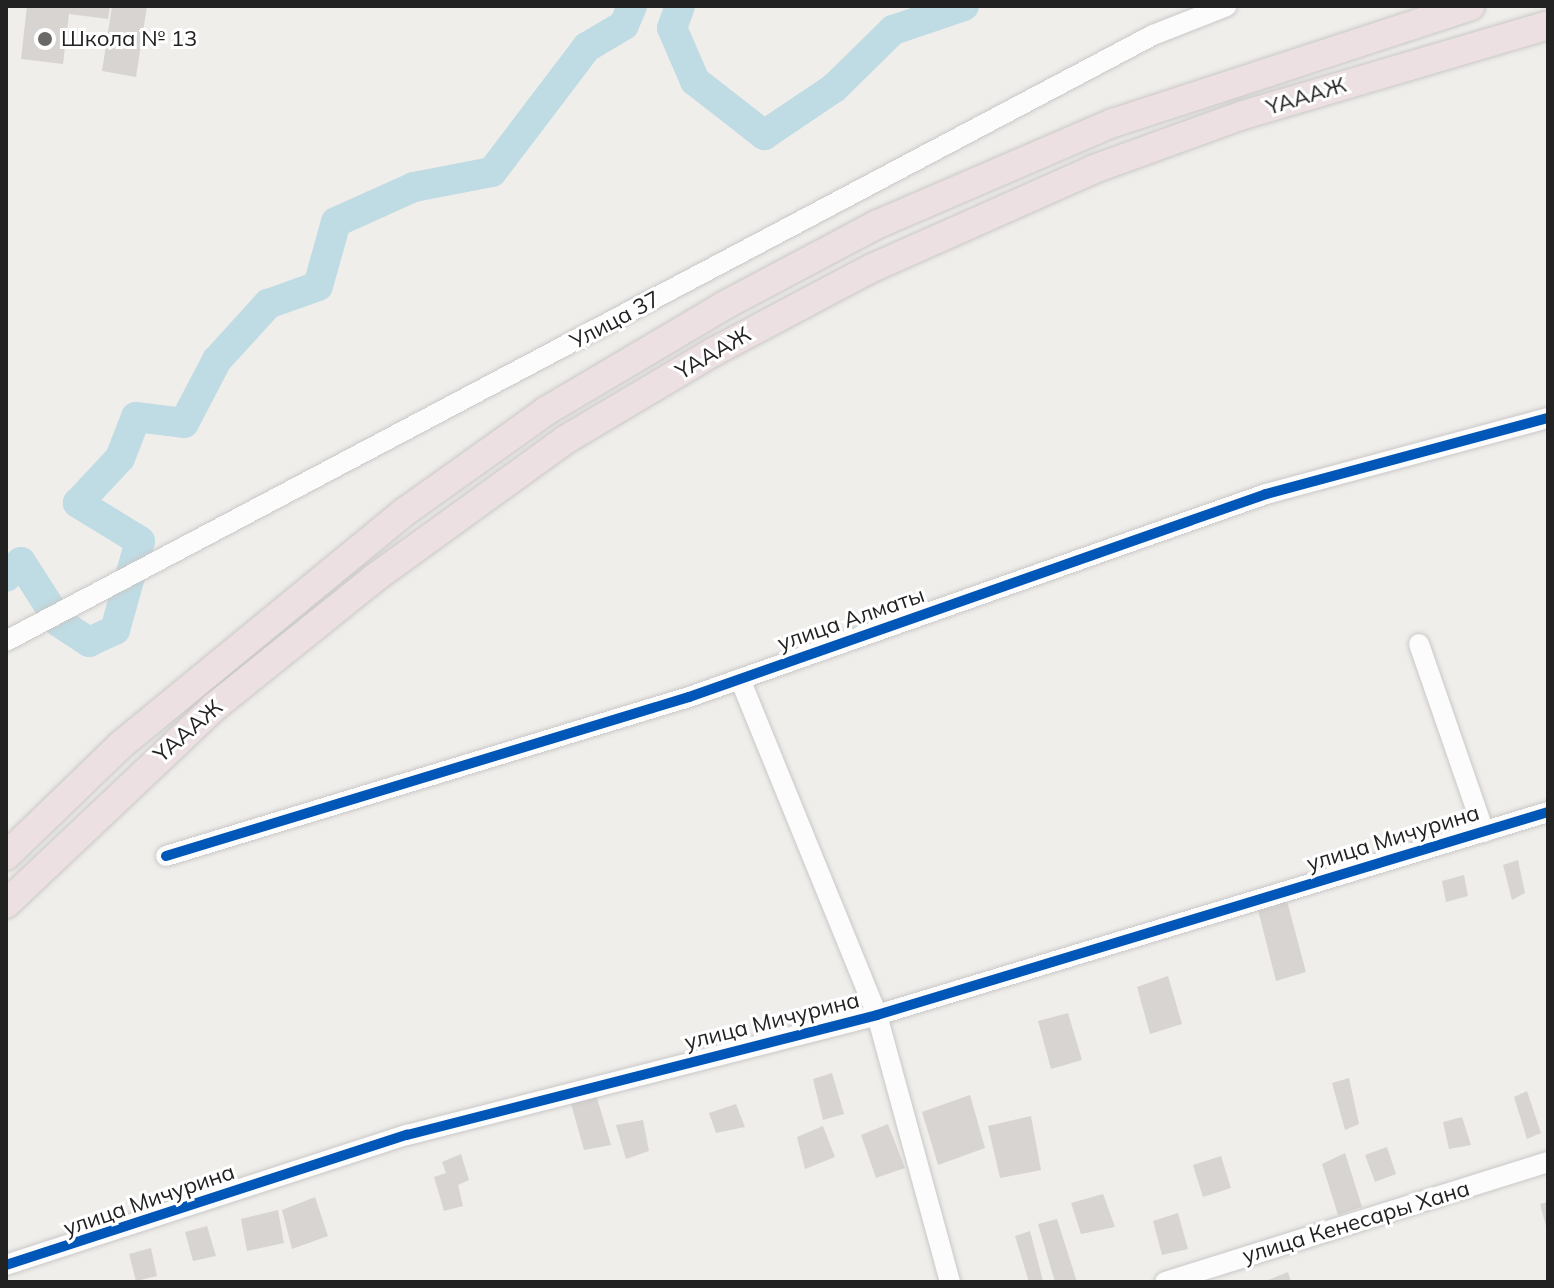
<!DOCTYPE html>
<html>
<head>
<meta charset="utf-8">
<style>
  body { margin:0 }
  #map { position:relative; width:1554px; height:1288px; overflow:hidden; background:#f0eeeb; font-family:Mulish,sans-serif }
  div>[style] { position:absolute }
  .river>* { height:30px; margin:-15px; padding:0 15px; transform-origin:15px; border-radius:15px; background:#bfdbe3 }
  .building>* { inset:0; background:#d7d4d2 }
  .roads { filter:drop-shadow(0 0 2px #c9c8c7) drop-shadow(0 0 2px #c9c8c7) }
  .minor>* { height:20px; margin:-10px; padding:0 10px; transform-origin:10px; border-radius:10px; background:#fdfcfc }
  .highway>* { height:28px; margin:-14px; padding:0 14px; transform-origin:14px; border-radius:14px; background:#ece0e2 }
  .cycleway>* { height:10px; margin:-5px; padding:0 5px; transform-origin:5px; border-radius:5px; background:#0057b8 }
  .dots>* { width:22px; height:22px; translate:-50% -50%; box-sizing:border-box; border:4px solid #fff; border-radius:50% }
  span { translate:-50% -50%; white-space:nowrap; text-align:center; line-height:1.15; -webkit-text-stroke:6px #fff; paint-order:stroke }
  .poi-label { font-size:22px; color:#222 }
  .left { translate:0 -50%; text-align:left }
  .street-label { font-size:22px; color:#222 }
  .frame { position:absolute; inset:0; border:8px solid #222; pointer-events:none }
</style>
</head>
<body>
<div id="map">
  <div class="river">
    <div style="left:680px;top:6px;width:23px;rotate:110deg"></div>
    <div style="left:672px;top:28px;width:58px;rotate:66.5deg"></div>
    <div style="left:695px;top:81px;width:88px;rotate:38deg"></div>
    <div style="left:764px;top:135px;width:84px;rotate:-33.9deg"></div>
    <div style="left:834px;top:88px;width:83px;rotate:-44.5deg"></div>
    <div style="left:893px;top:30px;width:75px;rotate:-18.7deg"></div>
    <div style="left:6px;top:577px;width:21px;rotate:-45deg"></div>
    <div style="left:21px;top:562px;width:72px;rotate:57.4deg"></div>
    <div style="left:60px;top:623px;width:35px;rotate:33deg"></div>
    <div style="left:89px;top:642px;width:29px;rotate:-25deg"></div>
    <div style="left:115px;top:630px;width:92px;rotate:-74.3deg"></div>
    <div style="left:140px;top:541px;width:73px;rotate:-148.5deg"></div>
    <div style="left:78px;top:503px;width:62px;rotate:-47deg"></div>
    <div style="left:120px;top:458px;width:44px;rotate:-68.7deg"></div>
    <div style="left:136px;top:417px;width:48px;rotate:7.1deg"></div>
    <div style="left:184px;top:423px;width:71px;rotate:-62.4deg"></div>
    <div style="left:217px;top:360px;width:76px;rotate:-47.7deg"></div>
    <div style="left:268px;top:304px;width:53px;rotate:-19.8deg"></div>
    <div style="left:318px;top:286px;width:66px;rotate:-74.3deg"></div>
    <div style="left:336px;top:222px;width:85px;rotate:-24.2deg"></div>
    <div style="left:414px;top:187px;width:79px;rotate:-10.9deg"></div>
    <div style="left:492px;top:172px;width:157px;rotate:-52.8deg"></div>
    <div style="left:587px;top:47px;width:43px;rotate:-30.7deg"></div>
    <div style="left:624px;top:25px;width:21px;rotate:-67deg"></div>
  </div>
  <div class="building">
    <div style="clip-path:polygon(27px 6px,110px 6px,108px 19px,69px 14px,63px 64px,21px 59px)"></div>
    <div style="clip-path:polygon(112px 6px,147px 6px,136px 77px,102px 71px)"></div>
    <div style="clip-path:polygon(1518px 860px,1525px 893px,1512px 900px,1503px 865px)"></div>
    <div style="clip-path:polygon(1464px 875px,1468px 896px,1446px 902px,1442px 881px)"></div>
    <div style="clip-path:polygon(1287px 901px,1306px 972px,1276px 981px,1258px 910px)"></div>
    <div style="clip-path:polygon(1168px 976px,1182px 1024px,1150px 1034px,1137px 987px)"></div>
    <div style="clip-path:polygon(1068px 1013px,1082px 1060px,1051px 1069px,1038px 1021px)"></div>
    <div style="clip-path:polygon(832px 1073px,844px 1114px,823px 1120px,813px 1079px)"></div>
    <div style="clip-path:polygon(1349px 1078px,1359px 1124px,1345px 1130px,1332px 1083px)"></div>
    <div style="clip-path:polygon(1527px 1091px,1541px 1133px,1527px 1139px,1514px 1097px)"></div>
    <div style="clip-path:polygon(596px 1095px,611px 1145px,584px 1150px,571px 1104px)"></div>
    <div style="clip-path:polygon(970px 1095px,985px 1148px,938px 1165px,922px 1112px)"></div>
    <div style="clip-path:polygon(736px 1104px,745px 1127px,716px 1133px,709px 1113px)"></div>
    <div style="clip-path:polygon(1031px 1116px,1041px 1170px,1000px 1178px,988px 1126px)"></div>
    <div style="clip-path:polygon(1462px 1117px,1471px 1145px,1449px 1149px,1443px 1122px)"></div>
    <div style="clip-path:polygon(643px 1120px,649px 1151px,626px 1159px,616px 1125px)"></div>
    <div style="clip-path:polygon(888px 1124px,905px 1168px,876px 1178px,861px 1135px)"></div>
    <div style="clip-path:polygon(823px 1126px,835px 1157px,805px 1169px,797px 1137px)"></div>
    <div style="clip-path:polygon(1387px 1147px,1396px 1174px,1375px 1182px,1365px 1155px)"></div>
    <div style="clip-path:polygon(1345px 1153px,1362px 1207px,1338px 1215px,1322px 1164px)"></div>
    <div style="clip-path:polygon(461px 1154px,469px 1180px,458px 1185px,463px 1206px,444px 1211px,434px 1177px,446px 1173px,442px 1162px)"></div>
    <div style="clip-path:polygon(1221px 1156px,1231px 1188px,1203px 1197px,1193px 1165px)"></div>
    <div style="clip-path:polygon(1103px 1194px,1115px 1227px,1081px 1234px,1071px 1203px)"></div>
    <div style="clip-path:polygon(315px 1197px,328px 1236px,292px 1249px,282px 1210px)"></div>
    <div style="clip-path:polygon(1548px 1202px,1548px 1230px,1547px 1230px,1540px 1204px)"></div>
    <div style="clip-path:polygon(278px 1210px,284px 1243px,247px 1251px,241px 1219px)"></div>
    <div style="clip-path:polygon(1178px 1213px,1188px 1249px,1162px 1255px,1153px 1221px)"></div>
    <div style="clip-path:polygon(1057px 1219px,1077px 1282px,1055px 1282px,1038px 1224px)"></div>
    <div style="clip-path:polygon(207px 1226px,216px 1256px,193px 1261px,185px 1232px)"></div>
    <div style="clip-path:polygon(1030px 1231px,1043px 1281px,1040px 1282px,1029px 1282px,1015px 1236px)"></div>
    <div style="clip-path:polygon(151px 1248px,157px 1276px,136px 1281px,129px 1254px)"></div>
    <div style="clip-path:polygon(1288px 1272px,1291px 1282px,1263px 1282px)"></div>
  </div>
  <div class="roads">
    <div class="minor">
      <div style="left:6px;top:641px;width:1297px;rotate:-27.85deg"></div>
      <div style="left:1153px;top:35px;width:79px;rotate:-21.4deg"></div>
      <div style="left:1419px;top:644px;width:199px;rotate:70.9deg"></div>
      <div style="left:740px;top:679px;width:363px;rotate:67.8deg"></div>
      <div style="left:877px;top:1015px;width:277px;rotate:74.7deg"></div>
      <div style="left:166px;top:856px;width:547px;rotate:-16.91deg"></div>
      <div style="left:689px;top:697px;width:612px;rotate:-19.38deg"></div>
      <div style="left:1266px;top:494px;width:292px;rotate:-15.1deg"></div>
      <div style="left:6px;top:1265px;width:422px;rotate:-18deg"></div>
      <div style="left:407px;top:1135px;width:485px;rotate:-14.3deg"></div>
      <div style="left:877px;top:1015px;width:701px;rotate:-16.83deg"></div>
      <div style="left:1165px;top:1282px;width:401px;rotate:-17.4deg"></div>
    </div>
    <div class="highway">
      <div style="left:6px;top:856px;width:161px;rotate:-44deg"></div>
      <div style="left:122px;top:744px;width:367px;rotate:-39.4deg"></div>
      <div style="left:406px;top:511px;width:172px;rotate:-35.5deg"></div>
      <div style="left:546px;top:411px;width:208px;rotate:-30.6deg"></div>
      <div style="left:725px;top:305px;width:173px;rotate:-27.9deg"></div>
      <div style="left:878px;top:224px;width:256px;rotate:-23.3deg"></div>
      <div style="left:1113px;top:123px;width:376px;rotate:-18.1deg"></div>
      <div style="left:6px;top:904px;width:285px;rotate:-43.4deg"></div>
      <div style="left:213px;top:708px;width:209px;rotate:-38.8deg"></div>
      <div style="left:376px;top:577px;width:233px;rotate:-35.9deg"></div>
      <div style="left:565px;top:440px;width:174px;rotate:-30.7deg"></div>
      <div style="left:715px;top:351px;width:178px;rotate:-27.9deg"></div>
      <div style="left:872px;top:268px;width:243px;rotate:-24deg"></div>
      <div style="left:1094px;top:169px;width:158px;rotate:-19.9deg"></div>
      <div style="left:1243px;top:115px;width:318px;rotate:-16.4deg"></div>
    </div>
  </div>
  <div class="cycleway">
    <div style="left:166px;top:856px;width:547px;rotate:-16.91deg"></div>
    <div style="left:689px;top:697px;width:612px;rotate:-19.38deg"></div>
    <div style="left:1266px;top:494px;width:292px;rotate:-15.1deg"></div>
    <div style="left:6px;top:1265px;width:422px;rotate:-18deg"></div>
    <div style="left:407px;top:1135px;width:485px;rotate:-14.3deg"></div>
    <div style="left:877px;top:1015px;width:701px;rotate:-16.83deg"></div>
  </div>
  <div class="dots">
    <div style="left:45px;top:39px;background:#6a6968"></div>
  </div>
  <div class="poi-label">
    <span class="left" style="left:61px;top:39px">Школа № 13</span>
  </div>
  <div class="street-label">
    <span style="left:1306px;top:96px;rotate:-17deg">ҮАААЖ</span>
    <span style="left:615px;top:320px;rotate:-28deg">Улица 37</span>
    <span style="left:713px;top:353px;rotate:-30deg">ҮАААЖ</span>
    <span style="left:851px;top:619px;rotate:-19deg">улица Алматы</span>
    <span style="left:188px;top:731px;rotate:-41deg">ҮАААЖ</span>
    <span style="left:1393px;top:838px;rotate:-17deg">улица Мичурина</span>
    <span style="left:772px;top:1021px;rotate:-14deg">улица Мичурина</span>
    <span style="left:149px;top:1200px;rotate:-19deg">улица Мичурина</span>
    <span style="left:1356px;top:1222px;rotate:-17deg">улица Кенесары Хана</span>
  </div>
  <div class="frame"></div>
</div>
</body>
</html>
